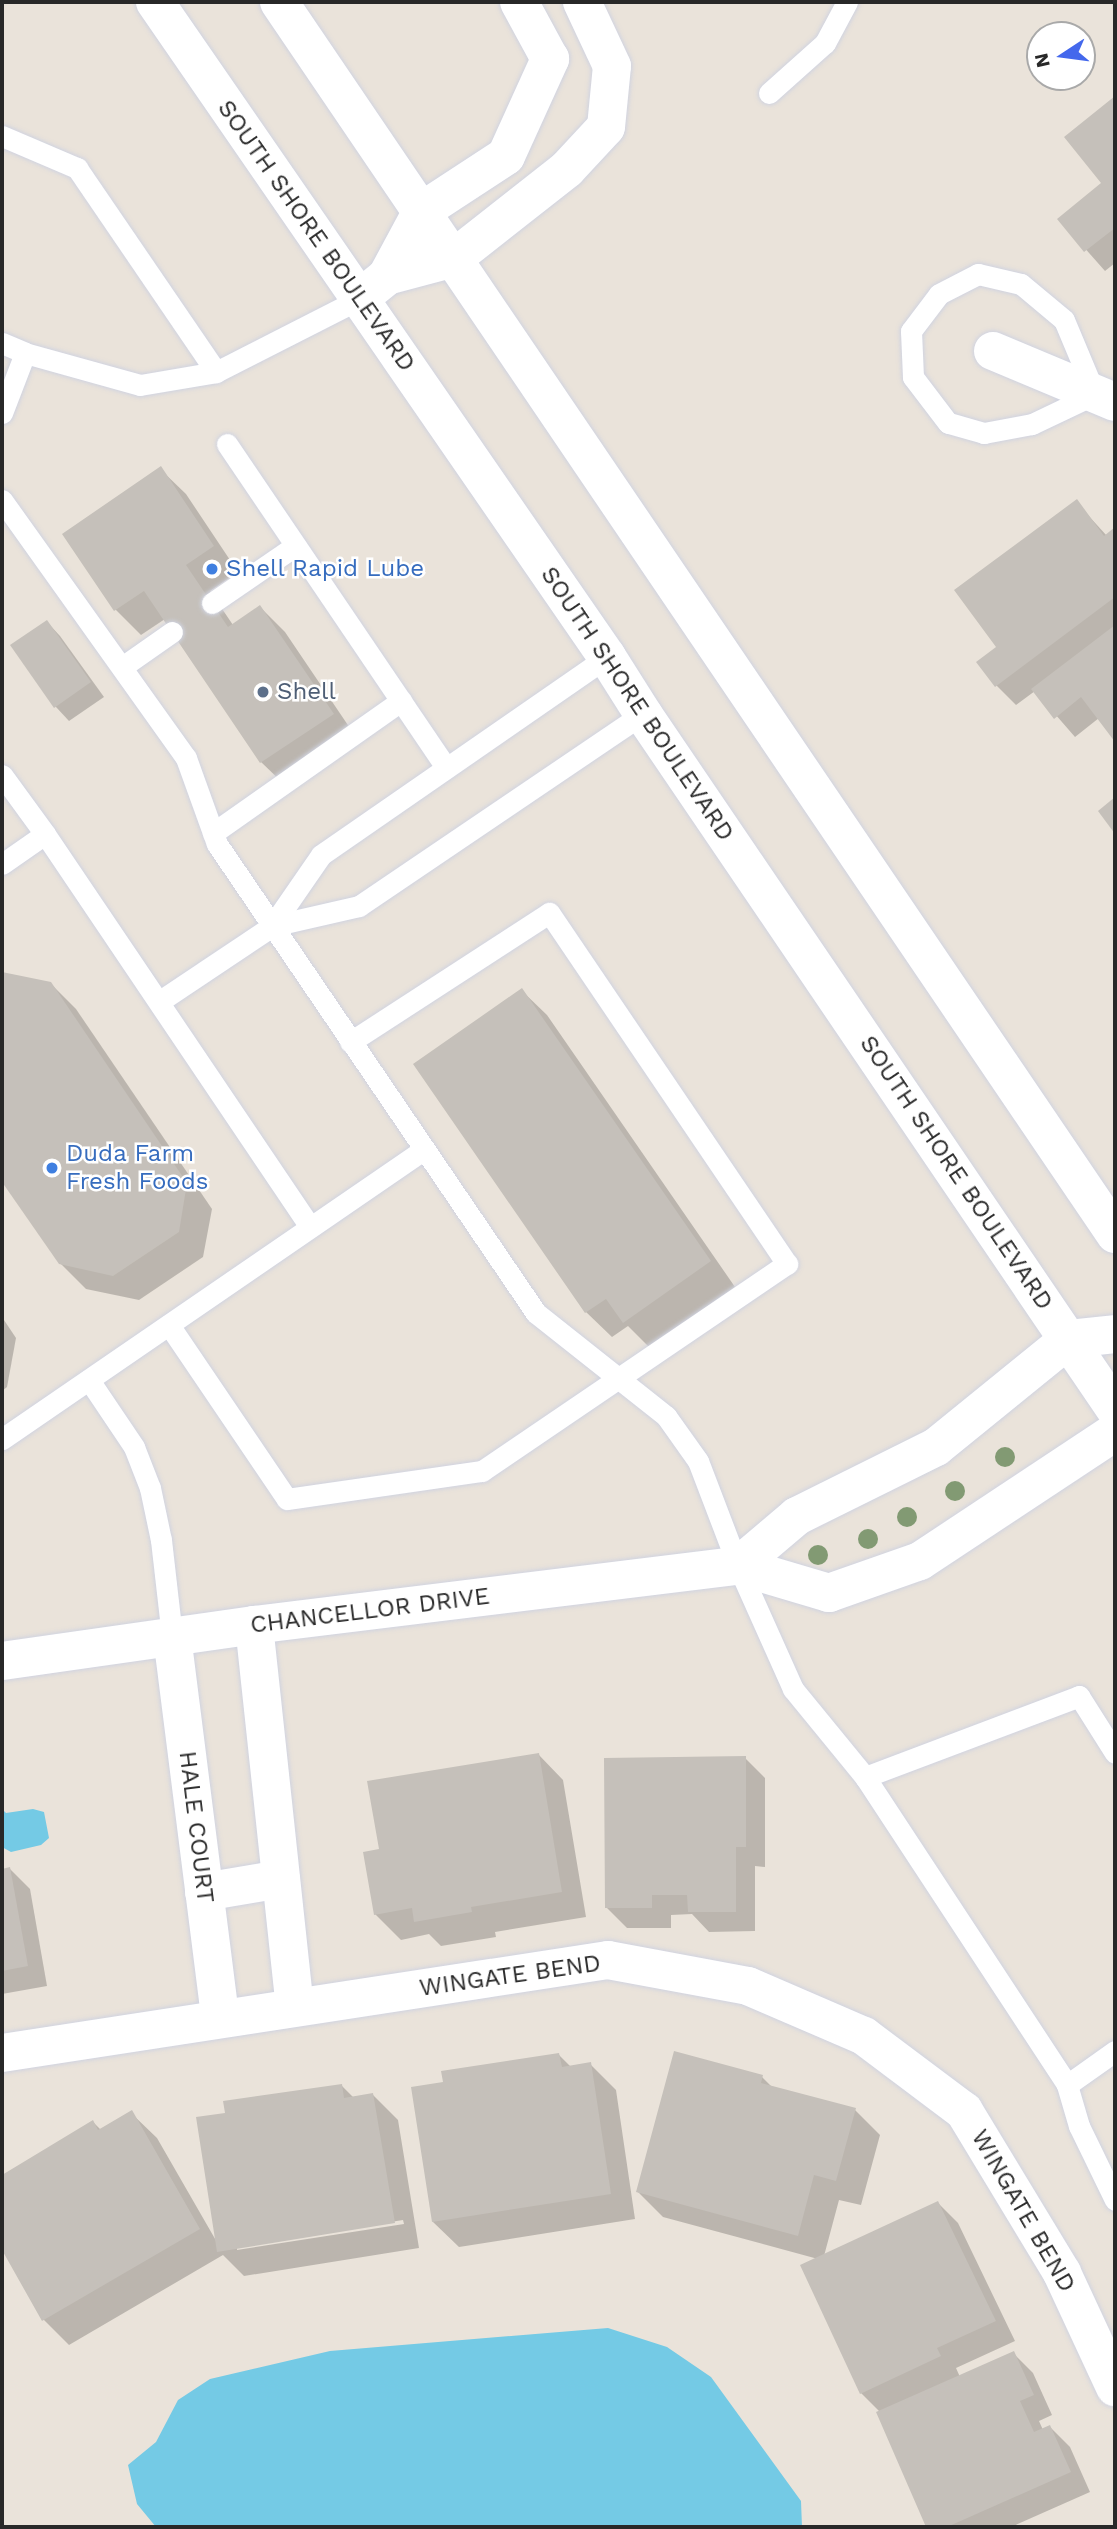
<!DOCTYPE html>
<html>
<head>
<meta charset="utf-8">
<style>
  body { margin:0 }
  #map { position:relative; width:1117px; height:2529px; overflow:hidden; background:#eae3da; font-family:"Work Sans",sans-serif }
  div>[style] { position:absolute }
  .water>* { inset:0; background:#74cae5 }
  .shadow>* { inset:0; background:#0003 }
  .building>* { inset:0; background:#c5c0ba }
  .roads { filter:drop-shadow(0 0 2px #d0d3e0) drop-shadow(0 0 2px #d0d3e0) }
  .service>* { height:21px; margin:-10.5px; padding:0 10.5px; transform-origin:10.5px; border-radius:10.5px; background:#fff }
  .minor>* { height:38px; margin:-19px; padding:0 19px; transform-origin:19px; border-radius:19px; background:#fff }
  .tertiary>* { height:38px; margin:-19px; padding:0 19px; transform-origin:19px; border-radius:19px; background:#fff }
  .trees>* { width:20px; height:20px; margin:-10px; border-radius:50%; background:#829a73 }
  .dots>* { width:19px; height:19px; translate:-50% -50%; box-sizing:border-box; border:4px solid #fff; border-radius:50% }
  span { translate:-50% -50%; white-space:nowrap; text-align:center; line-height:1.15; -webkit-text-stroke:5px #fff; paint-order:stroke }
  .street-label { font-size:24px; color:#282828 }
  .shop-label { font-size:24px; color:#366cbe }
  .left { translate:0 -50%; text-align:left }
  .service-label { font-size:24px; color:#4e5e75 }
  .frame { position:absolute; inset:0; border:4px solid #282828; pointer-events:none }
  .north { position:absolute; left:1026px; top:21px; width:70px; height:70px; box-sizing:border-box; background:#fff; border:2px solid #a9a9a9; border-radius:50%; rotate:257deg; font-size:19px; font-weight:700; line-height:28px; text-align:center; color:#282828 }
  .north::after { content:''; display:block; margin:auto; width:24px; height:32px; background:#4468ec; clip-path:polygon(50% 0,100% 100%,50% 72%,0 100%) }
</style>
</head>
<body>
<div id="map">
  <div class="water">
    <div style="clip-path:polygon(2px 1809px,6px 1813px,33px 1809px,44px 1812px,49px 1838px,41px 1845px,11px 1852px,2px 1847px)"></div>
    <div style="clip-path:polygon(608px 2328px,667px 2347px,711px 2377px,801px 2501px,802px 2527px,156px 2527px,137px 2504px,128px 2465px,156px 2442px,178px 2400px,210px 2379px,330px 2351px)"></div>
  </div>
  <div class="shadow">
    <div style="clip-path:polygon(1115px 98px,1115px 263px,1105px 271px,1059px 219px,1104px 184px,1066px 137px)"></div>
    <div style="clip-path:polygon(160px 469px,186px 494px,238px 572px,210px 591px,233px 625px,260px 607px,285px 632px,358px 740px,287px 787px,261px 762px,165px 619px,141px 635px,116px 610px,64px 534px)"></div>
    <div style="clip-path:polygon(1076px 502px,1107px 536px,1115px 529px,1115px 739px,1099px 718px,1075px 737px,1035px 691px,1016px 705px,996px 685px,998px 647px)"></div>
    <div style="clip-path:polygon(47px 622px,60px 636px,104px 697px,69px 721px,56px 707px,13px 646px)"></div>
    <div style="clip-path:polygon(2px 974px,50px 983px,76px 1009px,212px 1209px,203px 1257px,139px 1300px,86px 1289px,60px 1263px,2px 1179px)"></div>
    <div style="clip-path:polygon(521px 990px,547px 1015px,735px 1287px,649px 1347px,628px 1326px,612px 1337px,586px 1312px)"></div>
    <div style="clip-path:polygon(2px 1317px,16px 1338px,7px 1387px,2px 1391px)"></div>
    <div style="clip-path:polygon(538px 1754px,563px 1780px,586px 1917px,495px 1932px,496px 1937px,441px 1946px,429px 1934px,401px 1940px,375px 1914px,381px 1850px)"></div>
    <div style="clip-path:polygon(745px 1758px,765px 1778px,765px 1867px,755px 1866px,755px 1931px,709px 1932px,692px 1914px,671px 1915px,671px 1928px,627px 1928px,607px 1908px)"></div>
    <div style="clip-path:polygon(10px 1869px,30px 1889px,47px 1986px,2px 1994px,2px 1871px)"></div>
    <div style="clip-path:polygon(559px 2055px,571px 2067px,590px 2064px,616px 2090px,635px 2219px,459px 2247px,433px 2222px,445px 2084px)"></div>
    <div style="clip-path:polygon(762px 2077px,773px 2088px,855px 2110px,880px 2135px,861px 2205px,839px 2200px,824px 2256px,938px 2203px,958px 2223px,1015px 2341px,956px 2368px,960px 2377px,1013px 2353px,1033px 2373px,1052px 2415px,1039px 2421px,1043px 2430px,1050px 2427px,1070px 2447px,1090px 2492px,1011px 2527px,928px 2527px,878px 2413px,880px 2412px,861px 2393px,818px 2259px,663px 2217px,638px 2192px)"></div>
    <div style="clip-path:polygon(evenodd,342px 2086px,354px 2098px,373px 2095px,398px 2120px,419px 2248px,244px 2276px,223px 2255px,69px 2345px,44px 2320px,2px 2247px,2px 2176px,93px 2122px,101px 2130px,131px 2113px,157px 2138px,218px 2244px,227px 2114px,342px 2086px,403px 2220px,404px 2224px,237px 2250px,237px 2247px,403px 2220px)"></div>
  </div>
  <div class="building">
    <div style="clip-path:polygon(1115px 96px,1115px 228px,1084px 252px,1057px 219px,1101px 183px,1064px 137px)"></div>
    <div style="clip-path:polygon(161px 466px,214px 546px,186px 565px,228px 627px,260px 605px,334px 714px,260px 763px,144px 591px,114px 611px,62px 534px)"></div>
    <div style="clip-path:polygon(1077px 499px,1104px 536px,1115px 527px,1115px 597px,995px 687px,976px 662px,996px 647px,954px 590px)"></div>
    <div style="clip-path:polygon(47px 620px,91px 682px,54px 708px,10px 645px)"></div>
    <div style="clip-path:polygon(1115px 625px,1115px 742px,1081px 697px,1054px 719px,1031px 689px)"></div>
    <div style="clip-path:polygon(1115px 797px,1115px 834px,1098px 811px)"></div>
    <div style="clip-path:polygon(2px 972px,51px 982px,187px 1183px,179px 1232px,113px 1276px,59px 1264px,2px 1182px)"></div>
    <div style="clip-path:polygon(522px 988px,711px 1261px,623px 1323px,606px 1299px,585px 1313px,413px 1064px)"></div>
    <div style="clip-path:polygon(539px 1753px,562px 1892px,471px 1907px,472px 1912px,414px 1922px,412px 1908px,374px 1915px,363px 1852px,379px 1849px,367px 1781px)"></div>
    <div style="clip-path:polygon(746px 1756px,746px 1847px,736px 1847px,736px 1912px,688px 1912px,687px 1895px,652px 1895px,652px 1908px,605px 1908px,604px 1758px)"></div>
    <div style="clip-path:polygon(10px 1867px,28px 1966px,2px 1971px,2px 1869px)"></div>
    <div style="clip-path:polygon(674px 2051px,763px 2075px,761px 2083px,856px 2108px,836px 2181px,814px 2175px,798px 2236px,636px 2192px)"></div>
    <div style="clip-path:polygon(559px 2053px,562px 2067px,591px 2062px,611px 2194px,432px 2222px,411px 2087px,443px 2082px,441px 2071px)"></div>
    <div style="clip-path:polygon(342px 2084px,344px 2098px,373px 2093px,395px 2223px,217px 2252px,196px 2117px,225px 2113px,223px 2101px)"></div>
    <div style="clip-path:polygon(132px 2110px,200px 2229px,42px 2321px,2px 2250px,2px 2175px,93px 2120px,98px 2130px)"></div>
    <div style="clip-path:polygon(938px 2201px,996px 2321px,937px 2348px,941px 2356px,860px 2394px,800px 2265px)"></div>
    <div style="clip-path:polygon(1014px 2351px,1034px 2395px,1020px 2401px,1034px 2432px,1050px 2425px,1071px 2472px,947px 2527px,926px 2527px,876px 2412px)"></div>
  </div>
  <div class="roads">
    <div class="service">
      <div style="left:769px;top:93px;width:75px;rotate:-41.8deg"></div>
      <div style="left:825px;top:43px;width:47px;rotate:-61.8deg"></div>
      <div style="left:2px;top:136px;width:82px;rotate:23.1deg"></div>
      <div style="left:77px;top:168px;width:247px;rotate:55.7deg"></div>
      <div style="left:978px;top:274px;width:44px;rotate:13.1deg"></div>
      <div style="left:1021px;top:284px;width:56px;rotate:39.9deg"></div>
      <div style="left:1064px;top:320px;width:80px;rotate:67.3deg"></div>
      <div style="left:1095px;top:394px;width:70px;rotate:154.5deg"></div>
      <div style="left:1032px;top:424px;width:49px;rotate:169.4deg"></div>
      <div style="left:984px;top:433px;width:37px;rotate:-164deg"></div>
      <div style="left:948px;top:423px;width:58px;rotate:-127.3deg"></div>
      <div style="left:913px;top:377px;width:46px;rotate:-92.5deg"></div>
      <div style="left:911px;top:331px;width:46px;rotate:-52.9deg"></div>
      <div style="left:939px;top:294px;width:44px;rotate:-27.1deg"></div>
      <div style="left:2px;top:343px;width:25px;rotate:23deg"></div>
      <div style="left:2px;top:413px;width:64px;rotate:-69deg"></div>
      <div style="left:25px;top:353px;width:119px;rotate:15.5deg"></div>
      <div style="left:140px;top:385px;width:77px;rotate:-9.7deg"></div>
      <div style="left:216px;top:372px;width:161px;rotate:-27deg"></div>
      <div style="left:227px;top:444px;width:391px;rotate:55.9deg"></div>
      <div style="left:2px;top:500px;width:317px;rotate:54.5deg"></div>
      <div style="left:186px;top:758px;width:91px;rotate:70.2deg"></div>
      <div style="left:217px;top:844px;width:567px;rotate:55.78deg"></div>
      <div style="left:536px;top:1313px;width:166px;rotate:38.4deg"></div>
      <div style="left:666px;top:1416px;width:55px;rotate:54.6deg"></div>
      <div style="left:698px;top:1461px;width:112px;rotate:69.1deg"></div>
      <div style="left:738px;top:1566px;width:135px;rotate:65.9deg"></div>
      <div style="left:793px;top:1689px;width:114px;rotate:50.7deg"></div>
      <div style="left:865px;top:1777px;width:368px;rotate:56.7deg"></div>
      <div style="left:1067px;top:2085px;width:59px;rotate:-35.3deg"></div>
      <div style="left:212px;top:603px;width:101px;rotate:-34.5deg"></div>
      <div style="left:122px;top:667px;width:61px;rotate:-35deg"></div>
      <div style="left:2px;top:775px;width:73px;rotate:53.9deg"></div>
      <div style="left:45px;top:834px;width:52px;rotate:145.1deg"></div>
      <div style="left:213px;top:833px;width:230px;rotate:-35.1deg"></div>
      <div style="left:45px;top:834px;width:474px;rotate:56deg"></div>
      <div style="left:272px;top:926px;width:86px;rotate:-55.4deg"></div>
      <div style="left:321px;top:855px;width:348px;rotate:-34.7deg"></div>
      <div style="left:160px;top:1001px;width:135px;rotate:-33.8deg"></div>
      <div style="left:272px;top:926px;width:89px;rotate:-12.9deg"></div>
      <div style="left:359px;top:906px;width:343px;rotate:-34.1deg"></div>
      <div style="left:169px;top:1325px;width:210px;rotate:55.9deg"></div>
      <div style="left:287px;top:1499px;width:197px;rotate:-8.2deg"></div>
      <div style="left:482px;top:1471px;width:369px;rotate:-34.2deg"></div>
      <div style="left:787px;top:1264px;width:424px;rotate:-124.1deg"></div>
      <div style="left:549px;top:913px;width:237px;rotate:147deg"></div>
      <div style="left:89px;top:1380px;width:81px;rotate:56.1deg"></div>
      <div style="left:134px;top:1447px;width:44px;rotate:68.7deg"></div>
      <div style="left:150px;top:1488px;width:53px;rotate:78.1deg"></div>
      <div style="left:161px;top:1540px;width:97px;rotate:83.5deg"></div>
      <div style="left:2px;top:1439px;width:511px;rotate:-34.47deg"></div>
      <div style="left:865px;top:1777px;width:229px;rotate:-20.7deg"></div>
      <div style="left:1079px;top:1696px;width:67px;rotate:57.7deg"></div>
      <div style="left:1067px;top:2085px;width:43px;rotate:73.7deg"></div>
      <div style="left:1079px;top:2126px;width:82px;rotate:64.1deg"></div>
    </div>
    <div class="minor">
      <div style="left:387px;top:276px;width:74px;rotate:-61.7deg"></div>
      <div style="left:422px;top:211px;width:100px;rotate:-33.2deg"></div>
      <div style="left:506px;top:156px;width:107px;rotate:-65.6deg"></div>
      <div style="left:550px;top:59px;width:65px;rotate:-118.5deg"></div>
      <div style="left:359px;top:299px;width:36px;rotate:-39deg"></div>
      <div style="left:387px;top:276px;width:69px;rotate:-15deg"></div>
      <div style="left:454px;top:258px;width:144px;rotate:-38.2deg"></div>
      <div style="left:567px;top:169px;width:57px;rotate:-47.1deg"></div>
      <div style="left:606px;top:127px;width:61px;rotate:-84.4deg"></div>
      <div style="left:612px;top:66px;width:71px;rotate:-115.1deg"></div>
      <div style="left:993px;top:351px;width:132px;rotate:22.7deg"></div>
      <div style="left:738px;top:1566px;width:77px;rotate:-40.3deg"></div>
      <div style="left:797px;top:1516px;width:155px;rotate:-26.4deg"></div>
      <div style="left:936px;top:1447px;width:171px;rotate:-39.1deg"></div>
      <div style="left:1069px;top:1339px;width:46px;rotate:-6.2deg"></div>
      <div style="left:254px;top:1625px;width:384px;rotate:83.9deg"></div>
      <div style="left:172px;top:1636px;width:385px;rotate:82.8deg"></div>
      <div style="left:2px;top:1661px;width:255px;rotate:-8.1deg"></div>
      <div style="left:254px;top:1625px;width:488px;rotate:-7deg"></div>
      <div style="left:738px;top:1566px;width:95px;rotate:16.5deg"></div>
      <div style="left:829px;top:1593px;width:96px;rotate:-19.4deg"></div>
      <div style="left:920px;top:1561px;width:234px;rotate:-33.5deg"></div>
      <div style="left:204px;top:1892px;width:78px;rotate:-9.6deg"></div>
      <div style="left:2px;top:2053px;width:613px;rotate:-8.72deg"></div>
      <div style="left:608px;top:1960px;width:142px;rotate:10.5deg"></div>
      <div style="left:748px;top:1986px;width:126px;rotate:23.3deg"></div>
      <div style="left:864px;top:2036px;width:125px;rotate:36.9deg"></div>
      <div style="left:964px;top:2111px;width:189px;rotate:58.8deg"></div>
      <div style="left:1062px;top:2273px;width:126px;rotate:65.1deg"></div>
    </div>
    <div class="tertiary">
      <div style="left:155px;top:2px;width:796px;rotate:55.39deg"></div>
      <div style="left:607px;top:657px;width:67px;rotate:57.7deg"></div>
      <div style="left:643px;top:714px;width:840px;rotate:55.82deg"></div>
      <div style="left:279px;top:2px;width:1489px;rotate:55.84deg"></div>
    </div>
  </div>
  <div class="trees">
    <div style="left:1005px;top:1457px"></div>
    <div style="left:955px;top:1491px"></div>
    <div style="left:907px;top:1517px"></div>
    <div style="left:868px;top:1539px"></div>
    <div style="left:818px;top:1555px"></div>
  </div>
  <div class="dots">
    <div style="left:212px;top:569px;background:#3f7fe0"></div>
    <div style="left:263px;top:692px;background:#5c6f8a"></div>
    <div style="left:52px;top:1168px;background:#3f7fe0"></div>
  </div>
  <div class="street-label">
    <span style="left:316px;top:236px;rotate:55deg">SOUTH SHORE BOULEVARD</span>
    <span style="left:637px;top:704px;rotate:56deg">SOUTH SHORE BOULEVARD</span>
    <span style="left:956px;top:1173px;rotate:56deg">SOUTH SHORE BOULEVARD</span>
    <span style="left:370px;top:1611px;rotate:-7deg">CHANCELLOR DRIVE</span>
    <span style="left:196px;top:1827px;rotate:83deg">HALE COURT</span>
    <span style="left:510px;top:1976px;rotate:-8deg">WINGATE BEND</span>
    <span style="left:1023px;top:2211px;rotate:60deg">WINGATE BEND</span>
  </div>
  <div class="shop-label">
    <span class="left" style="left:226px;top:569px">Shell Rapid Lube</span>
    <span class="left" style="left:66px;top:1168px">Duda Farm<br>Fresh Foods</span>
  </div>
  <div class="service-label">
    <span class="left" style="left:277px;top:692px">Shell</span>
  </div>
  <div class="frame"></div>
  <div class="north">N</div>
</div>
</body>
</html>
